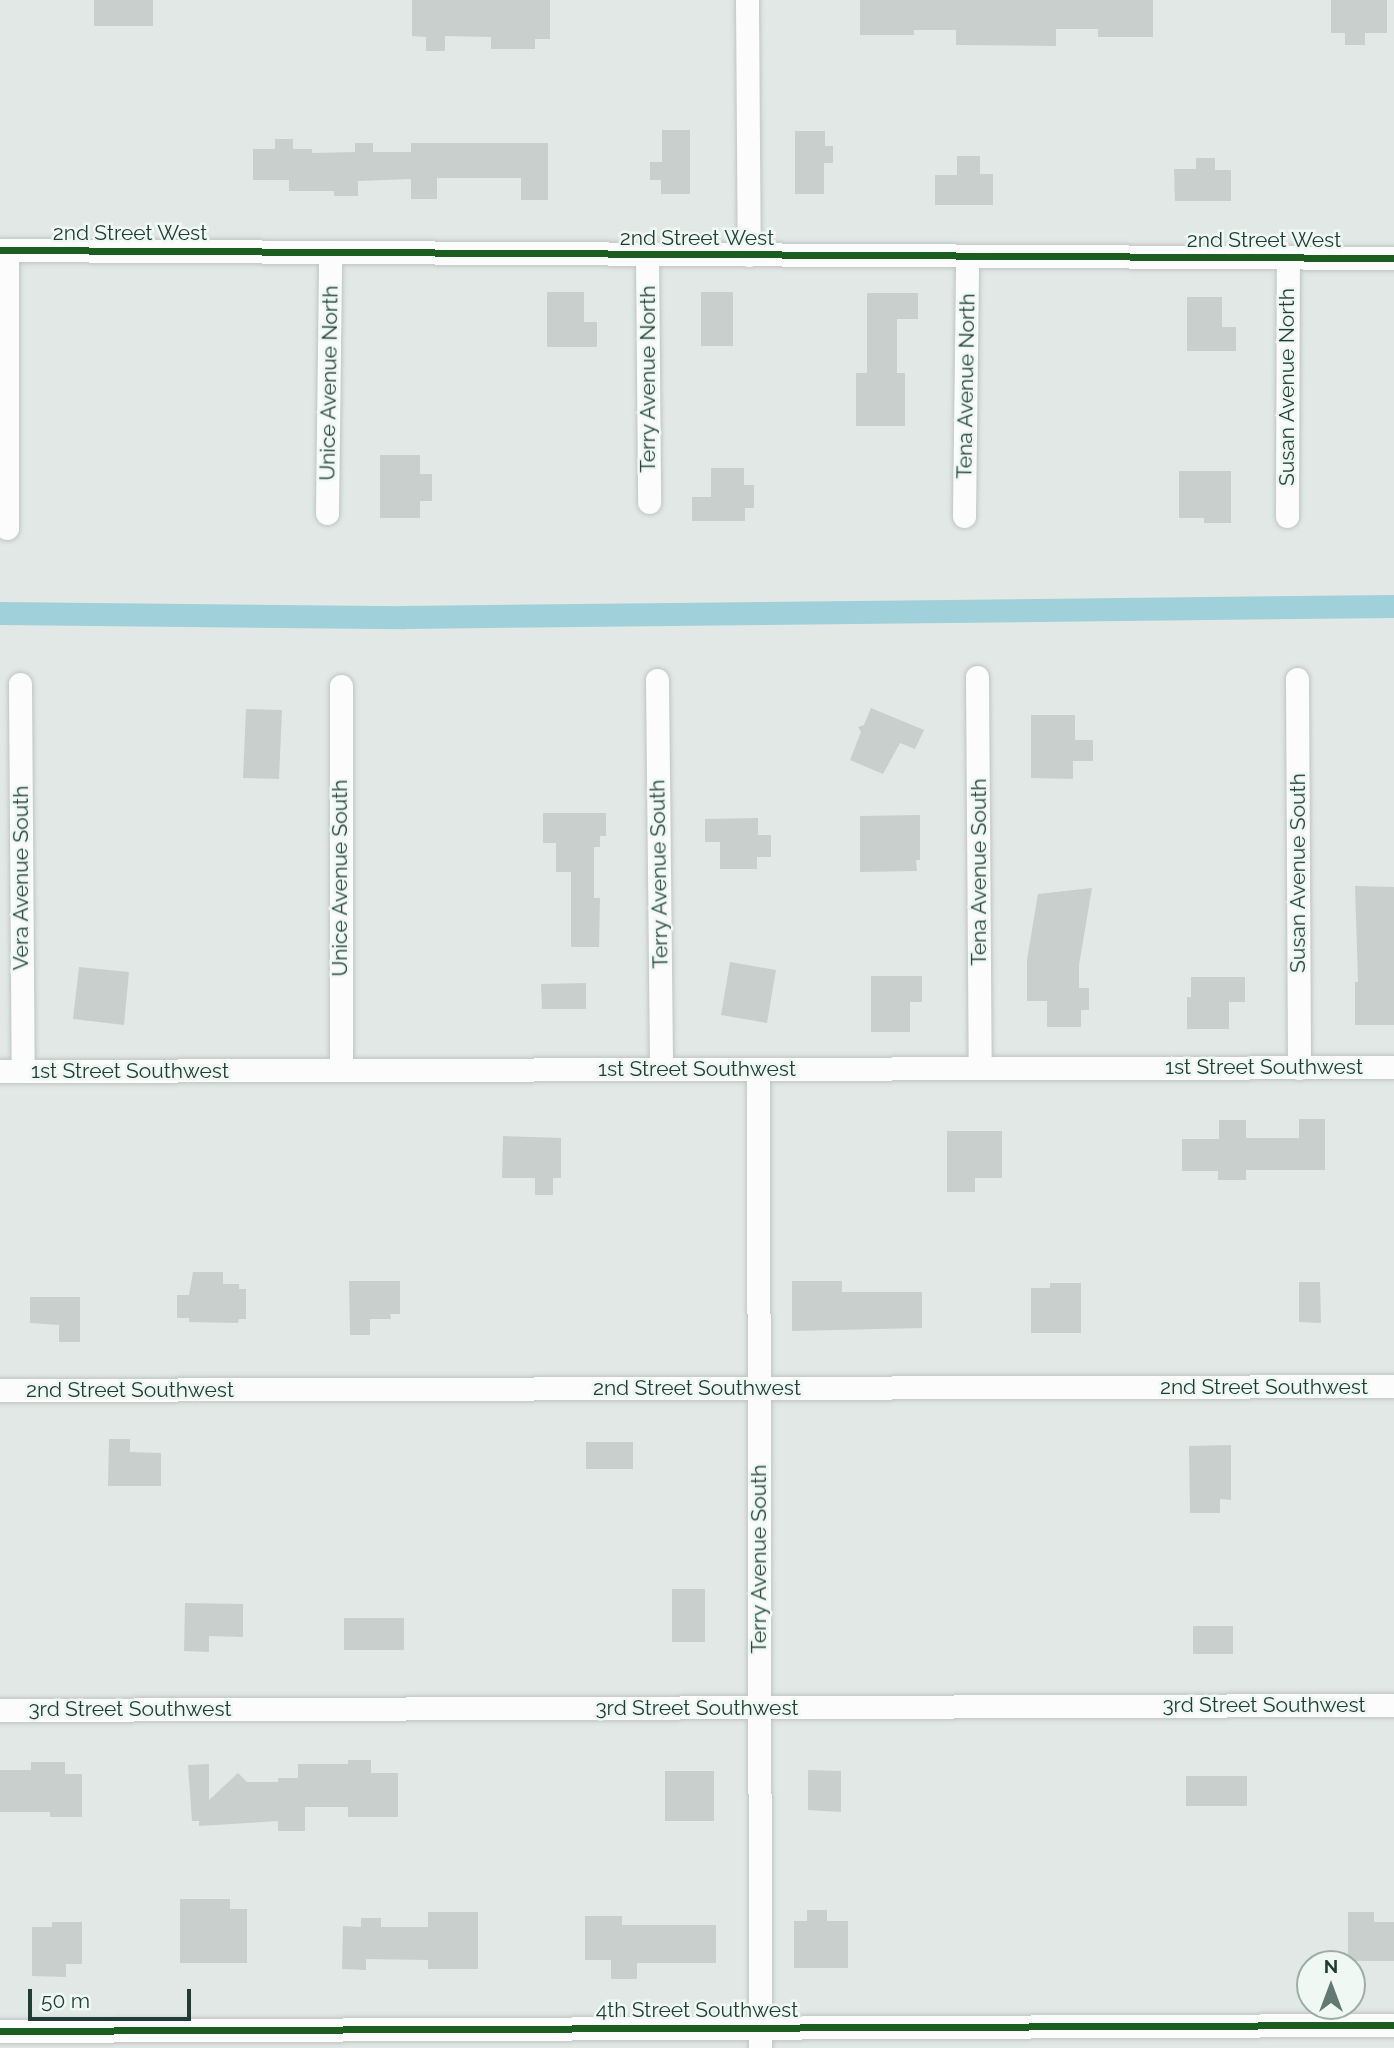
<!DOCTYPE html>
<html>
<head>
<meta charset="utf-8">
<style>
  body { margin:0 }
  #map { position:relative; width:1394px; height:2048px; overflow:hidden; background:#e2e8e5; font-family:Raleway,sans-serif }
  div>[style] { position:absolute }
  .canal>* { height:23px; margin:-11.5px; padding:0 11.5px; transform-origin:11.5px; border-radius:11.5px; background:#a0d0da }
  .building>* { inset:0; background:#c9cfcd }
  .roads { filter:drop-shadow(0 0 2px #bfc5c2) drop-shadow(0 0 2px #bfc5c2) }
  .minor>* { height:23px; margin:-11.5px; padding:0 11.5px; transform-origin:11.5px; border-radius:11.5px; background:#fbfcfb }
  .cycleway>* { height:7px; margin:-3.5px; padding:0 3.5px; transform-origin:3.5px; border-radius:3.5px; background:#1b5e20 }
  span { translate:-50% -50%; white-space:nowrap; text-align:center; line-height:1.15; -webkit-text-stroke:5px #f0f8f4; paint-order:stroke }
  .street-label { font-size:21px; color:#1f3d35 }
  .north { position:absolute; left:1296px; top:1950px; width:70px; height:70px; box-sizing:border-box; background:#f0f8f4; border:2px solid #9cada8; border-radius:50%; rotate:0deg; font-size:19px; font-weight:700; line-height:28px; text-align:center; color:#1f3d35 }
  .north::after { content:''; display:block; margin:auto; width:24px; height:32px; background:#637973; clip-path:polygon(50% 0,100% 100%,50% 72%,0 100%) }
  .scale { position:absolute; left:28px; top:1989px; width:163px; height:32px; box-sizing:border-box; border:4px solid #1f3d35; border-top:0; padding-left:9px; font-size:21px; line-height:24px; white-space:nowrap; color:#1f3d35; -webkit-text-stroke:5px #f0f8f4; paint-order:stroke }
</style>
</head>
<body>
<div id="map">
  <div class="canal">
    <div style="left:0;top:613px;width:404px;rotate:0.6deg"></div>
    <div style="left:404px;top:617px;width:990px;rotate:-0.64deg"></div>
  </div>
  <div class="building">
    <div style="clip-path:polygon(94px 0,153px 0,153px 26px,94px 26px)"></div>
    <div style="clip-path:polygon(412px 0,550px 0,550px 39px,535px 39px,535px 49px,491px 49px,491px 37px,445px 36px,445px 51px,426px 51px,426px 37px,412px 36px)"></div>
    <div style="clip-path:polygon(860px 0,1153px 0,1153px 37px,1098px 37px,1098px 29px,1056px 29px,1056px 46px,956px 45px,956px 30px,914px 30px,914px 35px,860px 35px)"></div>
    <div style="clip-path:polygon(1331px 0,1387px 0,1387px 33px,1365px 33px,1365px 45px,1345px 45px,1345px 33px,1331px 33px)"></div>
    <div style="clip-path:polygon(662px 130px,690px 130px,690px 194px,661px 194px,661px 180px,650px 180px,650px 162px,662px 162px)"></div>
    <div style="clip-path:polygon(795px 131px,825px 131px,825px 146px,833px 146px,833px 163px,824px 163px,824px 194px,795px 194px)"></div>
    <div style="clip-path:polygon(275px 139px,293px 139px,293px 149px,312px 149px,312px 153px,355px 152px,355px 143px,373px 143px,373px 152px,411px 152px,411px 143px,548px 143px,548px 200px,521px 200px,521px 178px,437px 178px,437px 199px,411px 199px,411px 179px,358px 181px,358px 196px,334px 196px,334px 191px,289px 191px,289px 180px,253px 180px,253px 149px,275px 149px)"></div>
    <div style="clip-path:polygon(957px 156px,980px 156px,980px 174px,993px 174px,993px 205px,935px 205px,935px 175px,957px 175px)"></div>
    <div style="clip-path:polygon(1196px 158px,1215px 158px,1215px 170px,1231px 170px,1231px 201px,1175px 201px,1174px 169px,1196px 169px)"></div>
    <div style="clip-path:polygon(547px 292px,584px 292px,584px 322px,597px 322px,597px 347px,547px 347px)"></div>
    <div style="clip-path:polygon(701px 292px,733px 292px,733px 346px,701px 346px)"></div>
    <div style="clip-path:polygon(867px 293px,918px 293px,918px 319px,897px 319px,897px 373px,905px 373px,905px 426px,856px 426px,856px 373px,867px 373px)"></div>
    <div style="clip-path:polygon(1187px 297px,1222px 297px,1222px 327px,1236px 327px,1236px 351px,1187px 351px)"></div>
    <div style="clip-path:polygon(380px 455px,420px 455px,420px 474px,432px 474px,432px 501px,420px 501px,420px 518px,380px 518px)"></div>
    <div style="clip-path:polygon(711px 468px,744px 468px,744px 485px,754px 485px,754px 508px,745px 508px,745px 521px,692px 521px,692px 497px,711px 497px)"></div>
    <div style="clip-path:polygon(1179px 471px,1231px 471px,1231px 523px,1204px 523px,1204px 518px,1179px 518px)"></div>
    <div style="clip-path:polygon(871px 708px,924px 730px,915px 749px,900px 743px,883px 774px,850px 760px,861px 732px,858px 727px,864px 725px)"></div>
    <div style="clip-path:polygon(246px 709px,282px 710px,279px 779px,243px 778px)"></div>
    <div style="clip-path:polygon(1031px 715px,1075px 715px,1075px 740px,1093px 740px,1093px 761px,1073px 761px,1073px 779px,1031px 778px)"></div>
    <div style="clip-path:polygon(543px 813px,606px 813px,606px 836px,600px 836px,600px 847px,594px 847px,594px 898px,600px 898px,599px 947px,571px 947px,571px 872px,556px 872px,556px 843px,543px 843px)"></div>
    <div style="clip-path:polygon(920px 815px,920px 860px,916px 860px,917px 871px,860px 872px,860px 816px)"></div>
    <div style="clip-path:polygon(758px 818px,758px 835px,771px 835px,771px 857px,757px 857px,757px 869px,720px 869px,720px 842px,705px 842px,705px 819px)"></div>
    <div style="clip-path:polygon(1355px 886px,1394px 887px,1394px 1025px,1355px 1025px,1355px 982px,1358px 982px)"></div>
    <div style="clip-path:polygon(1092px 888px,1079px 965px,1079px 988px,1089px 988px,1089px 1010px,1081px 1010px,1081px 1027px,1047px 1027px,1047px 1001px,1027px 1001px,1027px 960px,1038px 894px)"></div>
    <div style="clip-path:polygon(730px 962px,776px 970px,767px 1023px,721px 1015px)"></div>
    <div style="clip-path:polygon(79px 967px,129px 972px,124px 1025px,73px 1019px)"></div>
    <div style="clip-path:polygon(871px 976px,922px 976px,922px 1002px,910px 1002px,910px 1032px,871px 1032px)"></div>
    <div style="clip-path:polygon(1191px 977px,1245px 977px,1245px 1002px,1229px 1002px,1229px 1029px,1187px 1029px,1187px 997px,1191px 997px)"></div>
    <div style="clip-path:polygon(586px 983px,586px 1009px,542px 1009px,541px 984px)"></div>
    <div style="clip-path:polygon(1299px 1119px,1325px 1119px,1325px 1170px,1246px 1170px,1246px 1180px,1218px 1180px,1218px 1171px,1182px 1171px,1182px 1139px,1219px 1139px,1219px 1120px,1246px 1120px,1246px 1138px,1299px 1138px)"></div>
    <div style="clip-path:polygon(947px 1131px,1002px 1131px,1002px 1178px,975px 1178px,975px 1192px,947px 1192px)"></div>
    <div style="clip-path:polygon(503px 1136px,561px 1138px,561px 1178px,553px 1178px,553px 1195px,535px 1195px,535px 1178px,502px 1178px)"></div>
    <div style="clip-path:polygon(193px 1272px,223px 1272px,223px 1284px,239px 1284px,239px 1289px,246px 1289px,246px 1319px,239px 1319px,238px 1323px,189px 1322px,189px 1318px,177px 1318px,177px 1295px,189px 1295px)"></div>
    <div style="clip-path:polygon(349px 1281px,400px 1281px,400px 1314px,390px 1314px,391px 1319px,370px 1319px,370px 1335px,350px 1335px)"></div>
    <div style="clip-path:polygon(792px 1281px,842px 1281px,842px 1292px,922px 1292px,922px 1328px,792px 1331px)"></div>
    <div style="clip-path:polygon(1299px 1282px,1320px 1282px,1321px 1323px,1299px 1322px)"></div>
    <div style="clip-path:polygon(1050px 1283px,1081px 1283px,1081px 1333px,1031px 1333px,1031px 1288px,1050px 1288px)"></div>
    <div style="clip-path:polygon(30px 1297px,80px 1297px,80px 1342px,59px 1342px,59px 1325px,30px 1323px)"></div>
    <div style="clip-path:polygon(109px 1439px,130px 1439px,130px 1452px,161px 1453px,161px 1486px,108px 1486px)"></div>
    <div style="clip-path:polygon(586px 1442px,633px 1442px,633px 1469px,586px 1469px)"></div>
    <div style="clip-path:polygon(1231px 1445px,1231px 1500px,1220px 1499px,1220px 1513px,1190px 1513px,1189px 1446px)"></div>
    <div style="clip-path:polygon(672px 1589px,705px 1589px,705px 1642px,672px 1642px)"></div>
    <div style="clip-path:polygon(185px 1603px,243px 1604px,243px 1637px,209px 1636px,209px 1652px,184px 1651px)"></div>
    <div style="clip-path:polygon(344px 1618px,404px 1618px,404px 1650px,344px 1650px)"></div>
    <div style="clip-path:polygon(1193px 1626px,1233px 1626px,1233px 1654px,1193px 1654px)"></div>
    <div style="clip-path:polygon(348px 1760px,371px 1760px,371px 1773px,398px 1773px,398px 1817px,348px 1817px,348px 1807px,305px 1807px,305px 1831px,278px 1831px,278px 1821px,199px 1826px,199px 1821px,192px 1821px,188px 1765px,209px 1764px,209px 1800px,238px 1773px,247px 1782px,278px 1782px,278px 1778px,298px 1778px,298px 1764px,348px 1764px)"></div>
    <div style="clip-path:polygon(31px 1762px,65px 1762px,65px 1774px,82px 1774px,82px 1817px,50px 1817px,50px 1812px,0 1812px,0 1770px,31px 1770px)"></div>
    <div style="clip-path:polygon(808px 1770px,841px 1771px,841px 1812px,808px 1810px)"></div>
    <div style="clip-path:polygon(665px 1771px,714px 1771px,714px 1821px,665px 1821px)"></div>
    <div style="clip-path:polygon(1186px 1776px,1247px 1776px,1247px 1806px,1186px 1806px)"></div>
    <div style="clip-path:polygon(180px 1899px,230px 1899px,230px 1909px,247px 1909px,247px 1963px,180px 1963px)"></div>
    <div style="clip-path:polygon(807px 1910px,827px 1910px,827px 1921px,848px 1921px,848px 1968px,794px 1968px,794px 1921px,807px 1921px)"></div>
    <div style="clip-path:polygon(428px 1912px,478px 1912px,478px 1969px,428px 1969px,428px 1960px,366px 1959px,366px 1970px,342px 1969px,343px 1926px,361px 1927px,361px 1918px,381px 1918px,381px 1927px,428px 1927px)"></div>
    <div style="clip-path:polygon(1348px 1912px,1374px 1912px,1374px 1922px,1394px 1922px,1394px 1961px,1348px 1961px)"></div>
    <div style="clip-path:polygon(585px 1916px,622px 1916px,622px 1925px,716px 1925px,716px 1963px,637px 1963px,637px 1979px,611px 1979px,611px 1960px,585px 1960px)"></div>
    <div style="clip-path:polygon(52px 1922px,82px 1922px,82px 1964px,66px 1964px,66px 1977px,32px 1976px,32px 1927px,52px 1927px)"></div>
  </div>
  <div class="roads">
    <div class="minor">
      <div style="left:747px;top:0;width:255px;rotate:89.6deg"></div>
      <div style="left:0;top:250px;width:1394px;rotate:0.33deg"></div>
      <div style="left:647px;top:255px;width:247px;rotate:89.5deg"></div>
      <div style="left:327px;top:513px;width:260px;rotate:-89.3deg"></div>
      <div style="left:964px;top:516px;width:260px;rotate:-89.3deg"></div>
      <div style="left:1287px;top:516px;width:258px;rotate:-89.8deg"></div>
      <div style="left:7px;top:528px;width:278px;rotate:-90deg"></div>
      <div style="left:977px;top:677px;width:390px;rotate:89.6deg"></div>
      <div style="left:1297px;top:679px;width:389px;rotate:89.7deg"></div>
      <div style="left:657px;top:680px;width:389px;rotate:89.4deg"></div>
      <div style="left:20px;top:684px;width:387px;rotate:89.6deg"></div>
      <div style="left:341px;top:686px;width:384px;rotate:90deg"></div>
      <div style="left:758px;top:1069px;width:979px;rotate:89.88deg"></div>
      <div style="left:0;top:1071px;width:1394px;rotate:-0.16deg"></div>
      <div style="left:0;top:1390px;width:1394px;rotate:-0.16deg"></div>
      <div style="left:0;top:1710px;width:1394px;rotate:-0.21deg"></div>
      <div style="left:0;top:2031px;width:1394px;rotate:-0.25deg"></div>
    </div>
  </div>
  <div class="cycleway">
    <div style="left:0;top:250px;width:1394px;rotate:0.33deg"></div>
    <div style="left:0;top:2031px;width:1394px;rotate:-0.25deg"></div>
  </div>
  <div class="street-label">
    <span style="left:130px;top:233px">2nd Street West</span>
    <span style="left:697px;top:238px">2nd Street West</span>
    <span style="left:1264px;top:240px">2nd Street West</span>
    <span style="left:648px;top:379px;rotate:-90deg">Terry Avenue North</span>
    <span style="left:329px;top:383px;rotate:-89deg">Unice Avenue North</span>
    <span style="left:966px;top:386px;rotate:-89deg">Tena Avenue North</span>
    <span style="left:1287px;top:387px;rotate:-90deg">Susan Avenue North</span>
    <span style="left:979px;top:872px;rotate:-90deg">Tena Avenue South</span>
    <span style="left:1298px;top:873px;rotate:-90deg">Susan Avenue South</span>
    <span style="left:659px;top:874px;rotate:-91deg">Terry Avenue South</span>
    <span style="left:21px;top:878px;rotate:-90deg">Vera Avenue South</span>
    <span style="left:340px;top:878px;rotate:-90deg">Unice Avenue South</span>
    <span style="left:1264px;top:1067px">1st Street Southwest</span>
    <span style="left:697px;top:1069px">1st Street Southwest</span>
    <span style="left:130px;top:1071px">1st Street Southwest</span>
    <span style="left:1264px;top:1387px">2nd Street Southwest</span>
    <span style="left:697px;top:1388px">2nd Street Southwest</span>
    <span style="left:130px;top:1390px">2nd Street Southwest</span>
    <span style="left:759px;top:1559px;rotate:-90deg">Terry Avenue South</span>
    <span style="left:1264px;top:1705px">3rd Street Southwest</span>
    <span style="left:697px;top:1708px">3rd Street Southwest</span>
    <span style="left:130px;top:1709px">3rd Street Southwest</span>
    <span style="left:697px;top:2010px">4th Street Southwest</span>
  </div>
  <div class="north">N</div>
  <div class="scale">50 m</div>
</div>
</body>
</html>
